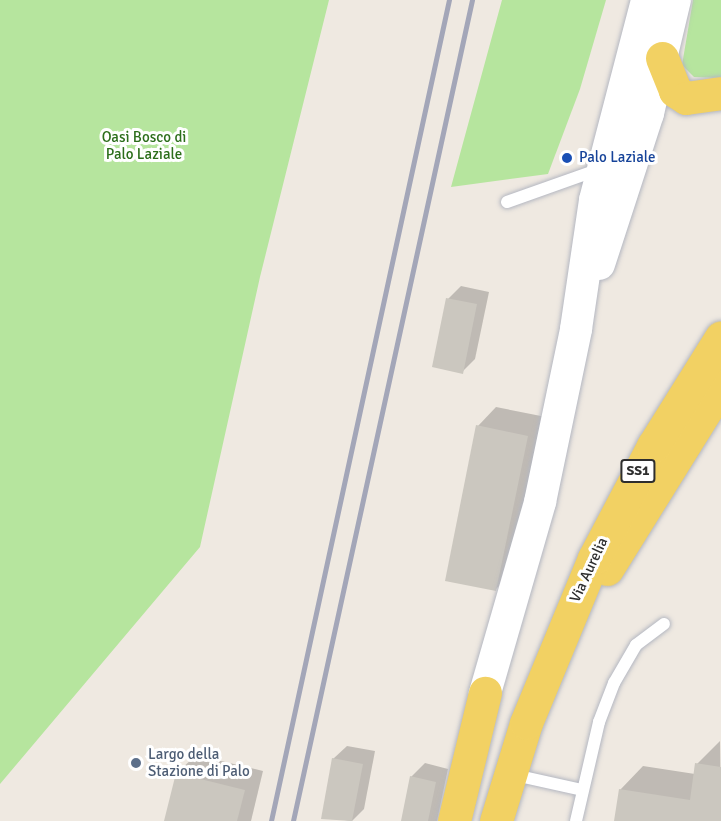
<!DOCTYPE html>
<html>
<head>
<meta charset="utf-8">
<style>
  body { margin:0 }
  #map { position:relative; width:721px; height:821px; overflow:hidden; background:#efe9e1; font-family:Signika,sans-serif }
  div>[style] { position:absolute }
  .green>* { inset:0; background:#b6e59e }
  .shadow>* { inset:0; background:#0003 }
  .building>* { inset:0; background:#cbc7bf }
  .roads { filter:drop-shadow(0 0 2px #b4b7c1) drop-shadow(0 0 2px #b4b7c1) }
  .service>* { height:12px; margin:-6px; padding:0 6px; transform-origin:6px; border-radius:6px; background:#fff }
  .tertiary>* { height:32px; margin:-16px; padding:0 16px; transform-origin:16px; border-radius:16px; background:#fff }
  .primary>* { height:33px; margin:-16.5px; padding:0 16.5px; transform-origin:16.5px; border-radius:16.5px; background:#f2d163 }
  .rail>* { height:4.5px; margin:-2.25px; padding:0 2.25px; transform-origin:2.25px; border-radius:2.25px; background:#a3a6b8 }
  .dots>* { width:16px; height:16px; translate:-50% -50%; box-sizing:border-box; border:3px solid #fff; border-radius:50% }
  span { translate:-50% -50%; white-space:nowrap; text-align:center; line-height:1.15; -webkit-text-stroke:6px #fff; paint-order:stroke }
  .shield-label span { padding:2px 4px; background:#fff; border:2px solid; border-radius:4px; -webkit-text-stroke-width:0 }
  .shield-label { font-size:14px; color:#2e2e2e; font-weight:700 }
  .park-label { font-size:15px; color:#2c6e1b }
  .transit-label { font-size:15px; color:#164399 }
  .left { translate:0 -50%; text-align:left }
  .street-label { font-size:15px; color:#2e2e2e }
  .service-label { font-size:15px; color:#4e5e75 }
</style>
</head>
<body>
<div id="map">
  <div class="green">
    <div style="clip-path:polygon(0 0,329px 0,260px 277px,200px 547px,0 784px)"></div>
    <div style="clip-path:polygon(502px 0,606px 0,580px 89px,548px 174px,451px 187px)"></div>
    <div style="clip-path:polygon(693px 0,721px 0,721px 78px,694px 77px,682px 65px)"></div>
  </div>
  <div class="shadow">
    <div style="clip-path:polygon(461px 286px,489px 292px,475px 359px,462px 372px,448px 299px)"></div>
    <div style="clip-path:polygon(496px 407px,546px 417px,514px 571px,495px 590px,478px 426px)"></div>
    <div style="clip-path:polygon(720px 741px,721px 821px,615px 821px,620px 790px,643px 766px,695px 774px,697px 764px)"></div>
    <div style="clip-path:polygon(347px 746px,375px 751px,364px 809px,352px 821px,323px 817px,333px 759px)"></div>
    <div style="clip-path:polygon(196px 755px,263px 771px,251px 821px,165px 821px,177px 773px)"></div>
    <div style="clip-path:polygon(425px 763px,448px 769px,437px 821px,402px 821px,411px 777px)"></div>
  </div>
  <div class="building">
    <div style="clip-path:polygon(446px 298px,477px 304px,463px 374px,432px 367px)"></div>
    <div style="clip-path:polygon(476px 425px,528px 436px,496px 591px,445px 581px)"></div>
    <div style="clip-path:polygon(332px 758px,363px 764px,352px 821px,321px 819px)"></div>
    <div style="clip-path:polygon(695px 763px,721px 767px,721px 821px,614px 821px,619px 789px,690px 800px)"></div>
    <div style="clip-path:polygon(176px 773px,245px 790px,237px 821px,164px 821px)"></div>
    <div style="clip-path:polygon(410px 776px,436px 782px,428px 821px,401px 821px)"></div>
  </div>
  <div class="roads">
    <div class="service">
      <div style="left:507px;top:202px;width:99px;rotate:-19.5deg"></div>
      <div style="left:510px;top:774px;width:74px;rotate:12.5deg"></div>
      <div style="left:576px;top:821px;width:102px;rotate:-76.9deg"></div>
      <div style="left:599px;top:722px;width:42px;rotate:-69deg"></div>
      <div style="left:614px;top:683px;width:44px;rotate:-59.9deg"></div>
      <div style="left:636px;top:645px;width:35px;rotate:-37deg"></div>
    </div>
    <div class="tertiary">
      <div style="left:599px;top:264px;width:159px;rotate:-72deg"></div>
      <div style="left:648px;top:113px;width:116px;rotate:-76.6deg"></div>
      <div style="left:485px;top:693px;width:199px;rotate:-73.9deg"></div>
      <div style="left:540px;top:502px;width:177px;rotate:-78.2deg"></div>
      <div style="left:576px;top:329px;width:130px;rotate:-81.6deg"></div>
      <div style="left:595px;top:200px;width:207px;rotate:-75.4deg"></div>
    </div>
    <div class="primary">
      <div style="left:662px;top:58px;width:35px;rotate:68deg"></div>
      <div style="left:675px;top:91px;width:13px;rotate:32deg"></div>
      <div style="left:686px;top:98px;width:35px;rotate:-8deg"></div>
      <div style="left:607px;top:569px;width:216px;rotate:-58.1deg"></div>
      <div style="left:454px;top:821px;width:132px;rotate:-76.4deg"></div>
      <div style="left:496px;top:821px;width:102px;rotate:-73deg"></div>
      <div style="left:526px;top:723px;width:178px;rotate:-67.6deg"></div>
      <div style="left:594px;top:558px;width:127px;rotate:-62.2deg"></div>
      <div style="left:653px;top:446px;width:128px;rotate:-58deg"></div>
    </div>
  </div>
  <div class="rail">
    <div style="left:271px;top:821px;width:840px;rotate:-77.77deg"></div>
    <div style="left:293px;top:821px;width:840px;rotate:-77.7deg"></div>
  </div>
  <div class="dots">
    <div style="left:567px;top:158px;background:#1a4fb4"></div>
    <div style="left:136px;top:763px;background:#5c6f8a"></div>
  </div>
  <div class="shield-label">
    <span style="left:638px;top:471px">SS1</span>
  </div>
  <div class="park-label">
    <span style="left:144px;top:146px">Oasi Bosco di<br>Palo Laziale</span>
  </div>
  <div class="transit-label">
    <span class="left" style="left:579px;top:158px">Palo Laziale</span>
  </div>
  <div class="street-label">
    <span style="left:589px;top:570px;rotate:-65deg">Via Aurelia</span>
  </div>
  <div class="service-label">
    <span class="left" style="left:148px;top:763px">Largo della<br>Stazione di Palo</span>
  </div>
</div>
</body>
</html>
